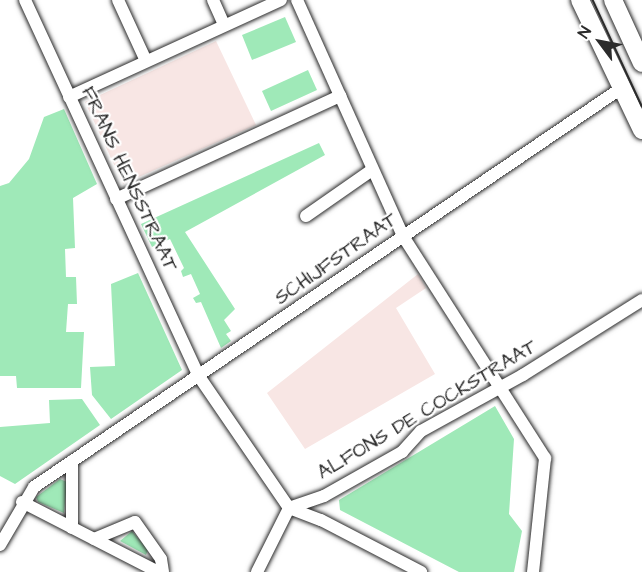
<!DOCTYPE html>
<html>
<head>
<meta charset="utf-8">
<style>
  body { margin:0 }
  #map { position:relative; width:642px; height:572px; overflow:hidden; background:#fff; font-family:"Architects Daughter",sans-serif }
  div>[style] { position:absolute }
  .built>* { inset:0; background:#f8e6e4 }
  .green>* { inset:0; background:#9fe9b8 }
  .roads { filter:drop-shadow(0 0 2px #2b2b2b) drop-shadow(0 0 2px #2b2b2b) }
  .street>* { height:12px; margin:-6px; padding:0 6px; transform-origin:6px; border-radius:6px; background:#fff }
  .secondary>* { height:18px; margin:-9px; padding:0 9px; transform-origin:9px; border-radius:9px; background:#fff }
  .tram>* { height:1.5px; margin:-0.75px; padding:0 0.75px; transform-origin:0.75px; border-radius:0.75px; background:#2b2b2b }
  span { translate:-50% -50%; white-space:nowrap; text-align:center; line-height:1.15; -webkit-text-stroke:4.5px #fff; paint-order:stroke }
  .street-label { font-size:20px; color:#2b2b2b }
  .north { position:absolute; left:570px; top:12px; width:60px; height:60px; -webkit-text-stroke:4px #fff; paint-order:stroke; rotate:302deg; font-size:16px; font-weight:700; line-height:24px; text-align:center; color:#2b2b2b }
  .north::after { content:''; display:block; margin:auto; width:21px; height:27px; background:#2b2b2b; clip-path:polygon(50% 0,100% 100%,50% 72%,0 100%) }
</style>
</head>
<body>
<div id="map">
  <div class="built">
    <div style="clip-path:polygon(216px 41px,256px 125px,123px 184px,85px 102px)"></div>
    <div style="clip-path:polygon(418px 274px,426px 288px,396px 308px,435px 374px,305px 449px,267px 393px)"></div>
  </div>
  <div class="green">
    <div style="clip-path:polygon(285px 17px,296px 42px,252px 60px,242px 35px)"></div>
    <div style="clip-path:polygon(308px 70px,317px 90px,271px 111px,262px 91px)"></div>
    <div style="clip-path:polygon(64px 109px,97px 184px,73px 198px,75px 248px,65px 249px,66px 277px,76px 277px,77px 304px,68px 304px,66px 332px,84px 332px,81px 388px,17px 388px,16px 376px,0 376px,0 186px,9px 183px,29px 159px,44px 117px)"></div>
    <div style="clip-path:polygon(319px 143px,325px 155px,185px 232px,235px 309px,224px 320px,231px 331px,226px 334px,231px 341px,221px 348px,201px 302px,196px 303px,193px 298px,200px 294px,191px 274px,183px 277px,181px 271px,184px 268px,170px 239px,152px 247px,141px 224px)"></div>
    <div style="clip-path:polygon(138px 273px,182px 370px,111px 419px,92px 395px,90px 367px,115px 366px,111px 284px)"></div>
    <div style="clip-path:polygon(82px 399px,100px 425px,15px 484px,0 476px,0 427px,50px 423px,49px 400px)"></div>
    <div style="clip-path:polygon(495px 406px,514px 439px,509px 514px,522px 531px,514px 572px,459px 572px,340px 510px,339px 500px)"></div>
    <div style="clip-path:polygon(60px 479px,67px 482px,64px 513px,38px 502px,36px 497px)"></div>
    <div style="clip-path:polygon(132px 531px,148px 550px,146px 555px,120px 541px)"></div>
  </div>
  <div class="roads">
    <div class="street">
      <div style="left:25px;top:0;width:413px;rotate:65.2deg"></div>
      <div style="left:198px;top:375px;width:161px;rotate:55.6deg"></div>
      <div style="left:289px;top:508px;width:34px;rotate:21deg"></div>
      <div style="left:321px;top:520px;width:113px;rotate:27.5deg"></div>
      <div style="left:118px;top:0;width:67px;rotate:65.3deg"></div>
      <div style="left:213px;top:0;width:27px;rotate:66deg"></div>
      <div style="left:297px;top:0;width:259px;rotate:65.8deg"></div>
      <div style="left:403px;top:236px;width:264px;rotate:57.4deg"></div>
      <div style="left:545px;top:458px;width:115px;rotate:96deg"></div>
      <div style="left:69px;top:97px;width:233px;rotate:-24.6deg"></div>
      <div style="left:116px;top:199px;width:247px;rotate:-24.7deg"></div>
      <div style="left:306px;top:216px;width:80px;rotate:-34.9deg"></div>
      <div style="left:72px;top:461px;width:67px;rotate:90deg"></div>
      <div style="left:22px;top:502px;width:153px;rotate:27.2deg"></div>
      <div style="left:94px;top:539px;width:44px;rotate:-22.5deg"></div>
      <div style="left:135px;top:522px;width:45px;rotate:54.9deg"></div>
      <div style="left:161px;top:559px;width:13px;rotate:81deg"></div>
      <div style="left:0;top:545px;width:67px;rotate:-59.6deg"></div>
      <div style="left:34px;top:487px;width:712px;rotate:-34.18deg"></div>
      <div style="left:257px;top:572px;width:72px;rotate:-63.4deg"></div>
      <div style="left:289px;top:508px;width:37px;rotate:-19deg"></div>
      <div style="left:324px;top:496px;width:90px;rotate:-29.4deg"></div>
      <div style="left:402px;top:452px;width:28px;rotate:-48deg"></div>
      <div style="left:421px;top:431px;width:116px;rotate:-28.8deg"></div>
      <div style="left:523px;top:375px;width:141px;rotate:-32.2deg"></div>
    </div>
    <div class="secondary">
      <div style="left:580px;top:0;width:144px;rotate:64.5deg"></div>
      <div style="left:613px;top:0;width:69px;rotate:65.3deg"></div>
    </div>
  </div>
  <div class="tram">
    <div style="left:593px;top:0;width:117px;rotate:65.2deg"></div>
  </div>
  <div class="street-label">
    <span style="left:129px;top:179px;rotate:65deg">FRANS HENSSTRAAT</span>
    <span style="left:336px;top:259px;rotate:-35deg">SCHIJFSTRAAT</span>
    <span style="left:427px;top:410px;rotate:-31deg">ALFONS DE COCKSTRAAT</span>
  </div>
  <div class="north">N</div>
</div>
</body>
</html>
